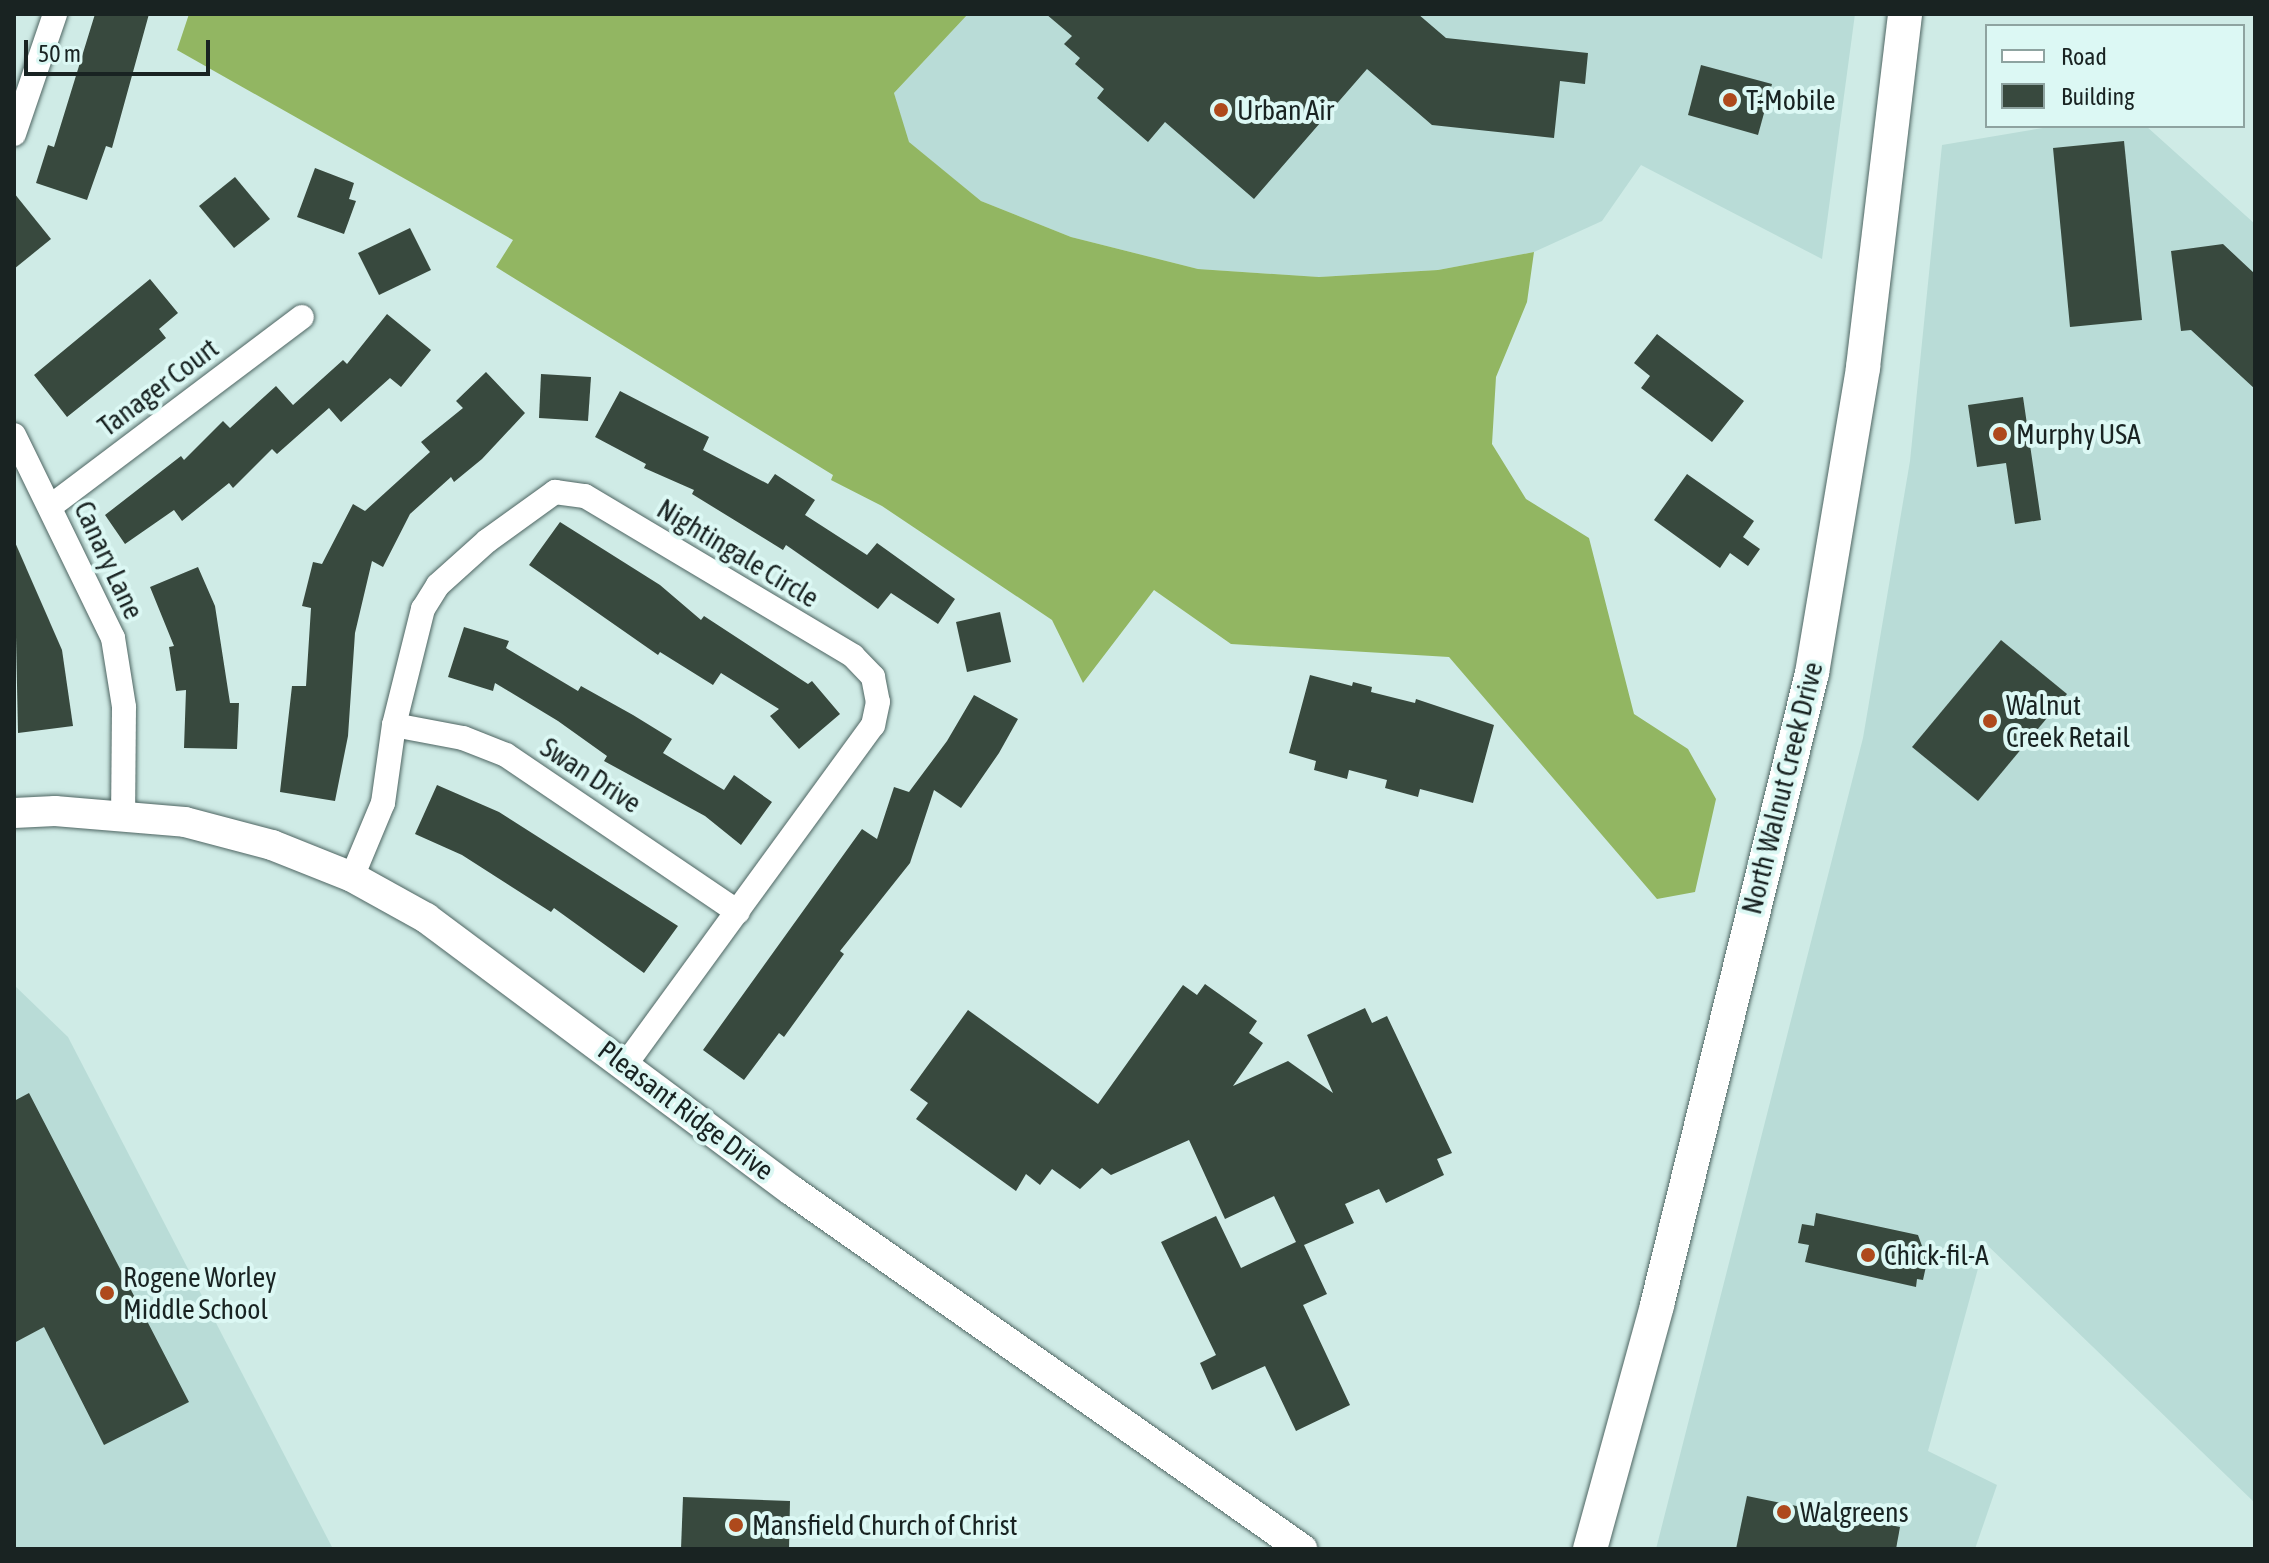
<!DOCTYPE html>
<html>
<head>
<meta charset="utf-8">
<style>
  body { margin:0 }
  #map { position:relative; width:2269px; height:1563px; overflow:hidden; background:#cfebe6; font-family:"Asap Condensed",sans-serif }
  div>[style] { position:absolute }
  .built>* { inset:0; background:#b9dcd7 }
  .forest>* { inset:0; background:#92b662 }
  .building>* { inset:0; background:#38493e }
  .roads { filter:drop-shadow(0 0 2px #4e6562) drop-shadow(0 0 2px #4e6562) }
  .minor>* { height:24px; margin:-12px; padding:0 12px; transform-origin:12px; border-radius:12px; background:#fff }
  .tertiary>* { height:30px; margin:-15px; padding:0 15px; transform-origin:15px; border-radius:15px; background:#fff }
  .secondary>* { height:34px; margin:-17px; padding:0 17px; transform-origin:17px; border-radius:17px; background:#fff }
  .dots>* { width:22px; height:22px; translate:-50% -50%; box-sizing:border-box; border:4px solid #dcf8f4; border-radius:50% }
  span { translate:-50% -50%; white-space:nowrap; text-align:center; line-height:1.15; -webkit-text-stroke:8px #dcf8f4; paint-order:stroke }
  .poi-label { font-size:28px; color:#192322 }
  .left { translate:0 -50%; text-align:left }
  .street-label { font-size:28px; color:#192322 }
  .frame { position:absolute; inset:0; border:16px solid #192322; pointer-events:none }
  .legend { position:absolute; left:1985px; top:24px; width:260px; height:104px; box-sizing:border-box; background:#dcf8f4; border:2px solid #8ea3a0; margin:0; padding:10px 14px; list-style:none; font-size:24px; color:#192322 }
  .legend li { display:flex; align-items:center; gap:16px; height:40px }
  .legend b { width:40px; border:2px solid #8ea3a0 }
  .scale { position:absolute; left:24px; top:40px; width:186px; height:36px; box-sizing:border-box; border:4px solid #192322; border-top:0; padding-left:10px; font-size:24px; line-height:28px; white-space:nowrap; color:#192322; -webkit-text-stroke:6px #dcf8f4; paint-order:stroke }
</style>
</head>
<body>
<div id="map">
  <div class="built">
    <div style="clip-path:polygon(968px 14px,1855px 14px,1822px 259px,1641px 165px,1602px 221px,1534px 252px,1438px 270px,1319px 277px,1198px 269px,1071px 237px,981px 201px,908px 142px,894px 93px)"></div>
    <div style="clip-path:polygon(2055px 126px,2146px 126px,2255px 224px,2255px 1503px,1985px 1243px,1928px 1451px,1997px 1485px,1975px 1549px,1656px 1549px,1863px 738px,1910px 461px,1942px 145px)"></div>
    <div style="clip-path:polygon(14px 985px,68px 1037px,333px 1549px,14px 1549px)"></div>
  </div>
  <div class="forest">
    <div style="clip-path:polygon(189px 14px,968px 14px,894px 93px,909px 142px,981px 201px,1071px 237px,1198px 269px,1319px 277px,1438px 270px,1534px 252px,1527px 302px,1496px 377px,1492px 444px,1526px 499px,1589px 538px,1634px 714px,1688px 749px,1716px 799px,1695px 892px,1657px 899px,1449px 657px,1231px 644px,1154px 590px,1083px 683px,1052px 620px,882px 506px,831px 480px,833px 475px,496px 267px,513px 240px,177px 50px)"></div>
  </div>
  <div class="building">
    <div style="clip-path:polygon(95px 14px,149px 14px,112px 148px,106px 146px,87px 200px,36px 183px,48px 145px,54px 147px)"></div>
    <div style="clip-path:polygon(1046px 14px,1418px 14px,1446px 38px,1588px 53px,1585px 84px,1560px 81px,1554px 138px,1432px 125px,1367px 69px,1254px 199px,1165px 122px,1148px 142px,1097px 98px,1104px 89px,1075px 64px,1080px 58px,1064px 44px,1072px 36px)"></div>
    <div style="clip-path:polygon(1701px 65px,1772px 84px,1758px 135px,1688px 115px)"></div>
    <div style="clip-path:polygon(2124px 141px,2142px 320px,2070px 327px,2053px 148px)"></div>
    <div style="clip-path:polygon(315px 168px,354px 183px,349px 199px,356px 201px,344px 234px,297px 217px)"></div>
    <div style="clip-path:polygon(235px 177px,270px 219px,234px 248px,199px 206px)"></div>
    <div style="clip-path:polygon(14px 193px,51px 239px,14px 269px)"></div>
    <div style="clip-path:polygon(410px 228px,431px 270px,379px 295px,358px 253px)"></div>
    <div style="clip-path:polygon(2223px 244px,2255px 274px,2255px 389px,2191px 330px,2181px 331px,2171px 251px)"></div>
    <div style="clip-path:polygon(150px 279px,178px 313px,159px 329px,166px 338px,67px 417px,34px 375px)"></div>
    <div style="clip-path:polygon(387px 314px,431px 350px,401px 387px,390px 378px,341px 422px,329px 408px,277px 454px,272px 449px,233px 488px,229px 483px,182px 521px,174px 510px,125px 544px,105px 515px,181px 456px,184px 460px,223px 421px,230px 428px,276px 386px,293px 405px,343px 360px,347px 364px)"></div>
    <div style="clip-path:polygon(1657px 334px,1744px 401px,1712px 442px,1641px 388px,1650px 376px,1634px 363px)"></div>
    <div style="clip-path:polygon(486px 372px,525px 413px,482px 459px,454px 482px,451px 477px,410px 514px,383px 567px,372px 561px,355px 633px,348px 736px,335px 801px,280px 792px,292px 686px,306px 686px,311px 608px,302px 606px,313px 562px,322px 564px,353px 504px,365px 511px,430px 452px,421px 442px,463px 408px,456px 401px)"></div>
    <div style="clip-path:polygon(541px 374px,591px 377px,588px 421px,539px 418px)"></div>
    <div style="clip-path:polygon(620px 391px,709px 437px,703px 450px,768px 484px,775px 474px,815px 500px,805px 515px,867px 555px,877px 543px,955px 599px,938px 624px,891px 593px,878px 609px,786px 545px,783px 550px,692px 494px,694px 490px,644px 468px,646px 464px,595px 437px)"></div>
    <div style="clip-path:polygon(2023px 397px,2041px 520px,2015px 524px,2006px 463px,1977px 467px,1968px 405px)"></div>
    <div style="clip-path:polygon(1687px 474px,1754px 521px,1743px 537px,1760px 549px,1748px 566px,1730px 553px,1720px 568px,1654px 520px)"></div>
    <div style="clip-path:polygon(560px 522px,660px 585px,701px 620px,704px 616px,808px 684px,812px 681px,840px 714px,799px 749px,770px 716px,779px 709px,721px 673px,713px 685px,660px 652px,658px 655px,529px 565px)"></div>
    <div style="clip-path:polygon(14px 540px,62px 650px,73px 726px,18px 733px)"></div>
    <div style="clip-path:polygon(198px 567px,215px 606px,230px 703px,239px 703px,237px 749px,184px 748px,186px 690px,176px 691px,169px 647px,174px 646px,150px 587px)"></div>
    <div style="clip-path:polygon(1000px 612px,1011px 662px,967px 672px,956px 622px)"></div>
    <div style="clip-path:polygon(464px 627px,509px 641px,506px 648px,578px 691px,581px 686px,633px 715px,672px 739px,663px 753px,724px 790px,734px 775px,772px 802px,741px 845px,705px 816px,604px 761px,607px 756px,558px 721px,495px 683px,493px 691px,448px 677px)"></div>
    <div style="clip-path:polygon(2001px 640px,2067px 694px,1978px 801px,1912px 747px)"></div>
    <div style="clip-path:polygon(1310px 675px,1352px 686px,1353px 682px,1372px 687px,1371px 692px,1415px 703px,1416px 699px,1494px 725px,1473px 803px,1420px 789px,1418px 797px,1385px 788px,1387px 780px,1349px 770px,1347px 779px,1314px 770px,1316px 761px,1289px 753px)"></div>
    <div style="clip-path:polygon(974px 695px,1018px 719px,999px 753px,961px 808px,934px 790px,910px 863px,840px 951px,844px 954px,784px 1037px,779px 1033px,744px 1080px,703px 1050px,862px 829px,877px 839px,894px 787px,909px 792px,947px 741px)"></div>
    <div style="clip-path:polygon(437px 785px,499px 812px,678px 926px,644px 973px,554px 908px,551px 912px,462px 855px,415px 834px)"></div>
    <div style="clip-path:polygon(1205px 984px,1257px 1021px,1249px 1033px,1263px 1043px,1233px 1086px,1288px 1061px,1333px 1093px,1307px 1035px,1365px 1008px,1372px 1023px,1387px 1016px,1452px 1153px,1437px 1159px,1444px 1175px,1386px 1203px,1379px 1189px,1345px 1204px,1354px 1223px,1304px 1245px,1327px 1294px,1303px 1305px,1350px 1405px,1296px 1431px,1265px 1366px,1212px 1390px,1200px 1363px,1216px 1355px,1161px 1242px,1216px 1216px,1241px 1268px,1296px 1242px,1274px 1196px,1225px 1219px,1189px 1140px,1111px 1175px,1102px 1168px,1080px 1189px,1052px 1169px,1040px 1185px,1026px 1174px,1016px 1191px,916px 1119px,928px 1103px,910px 1090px,968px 1010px,1098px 1104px,1183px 985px,1197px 995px)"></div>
    <div style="clip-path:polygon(29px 1093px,189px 1402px,104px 1445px,44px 1327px,14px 1343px,14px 1101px)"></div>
    <div style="clip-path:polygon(1816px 1213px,1918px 1235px,1922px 1246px,1930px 1248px,1923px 1280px,1917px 1279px,1916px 1287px,1805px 1262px,1809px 1245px,1798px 1243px,1802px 1224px,1814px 1226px)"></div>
    <div style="clip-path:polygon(1747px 1496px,1900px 1527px,1896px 1549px,1736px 1549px)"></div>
    <div style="clip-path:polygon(683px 1497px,790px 1501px,789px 1549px,681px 1549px)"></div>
  </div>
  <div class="roads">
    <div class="minor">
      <div style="left:14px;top:134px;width:127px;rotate:-71.1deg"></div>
      <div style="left:14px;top:435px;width:226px;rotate:64deg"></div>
      <div style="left:113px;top:638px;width:70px;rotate:80.9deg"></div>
      <div style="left:124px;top:707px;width:107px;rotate:90.5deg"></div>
      <div style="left:51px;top:506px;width:314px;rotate:-37deg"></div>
      <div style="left:394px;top:725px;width:70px;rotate:10.7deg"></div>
      <div style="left:463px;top:738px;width:46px;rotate:21.6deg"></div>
      <div style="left:506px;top:755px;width:280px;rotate:34.1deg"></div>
      <div style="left:352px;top:877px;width:80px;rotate:-67.3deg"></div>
      <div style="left:383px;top:803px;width:79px;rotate:-82deg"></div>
      <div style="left:394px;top:725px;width:120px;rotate:-76deg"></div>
      <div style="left:423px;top:609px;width:28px;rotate:-58deg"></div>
      <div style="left:438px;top:585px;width:66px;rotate:-41.9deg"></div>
      <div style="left:487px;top:541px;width:84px;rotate:-35.8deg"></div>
      <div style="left:555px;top:492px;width:30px;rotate:8deg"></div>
      <div style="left:585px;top:496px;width:312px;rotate:30.8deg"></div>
      <div style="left:853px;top:656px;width:29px;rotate:46deg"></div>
      <div style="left:873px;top:677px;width:25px;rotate:79deg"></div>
      <div style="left:878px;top:702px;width:24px;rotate:102deg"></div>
      <div style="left:873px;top:725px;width:419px;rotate:126.1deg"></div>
    </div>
    <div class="tertiary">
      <div style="left:14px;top:813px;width:41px;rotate:-2.8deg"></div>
      <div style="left:55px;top:811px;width:130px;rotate:4.8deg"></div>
      <div style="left:185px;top:822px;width:90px;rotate:14.8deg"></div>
      <div style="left:272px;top:845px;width:86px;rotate:21.8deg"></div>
      <div style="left:352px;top:877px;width:85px;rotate:29deg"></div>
      <div style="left:426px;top:918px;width:455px;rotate:36.7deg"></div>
      <div style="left:791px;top:1190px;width:625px;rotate:35.09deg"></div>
    </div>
    <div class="secondary">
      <div style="left:1590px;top:1549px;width:253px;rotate:-74.6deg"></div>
      <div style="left:1657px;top:1305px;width:651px;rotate:-76.22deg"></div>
      <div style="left:1812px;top:673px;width:310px;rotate:-80.5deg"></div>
      <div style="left:1863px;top:367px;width:355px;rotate:-83.2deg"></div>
    </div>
  </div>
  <div class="dots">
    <div style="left:1730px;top:100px;background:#ae491c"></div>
    <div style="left:1221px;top:110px;background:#ae491c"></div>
    <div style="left:2000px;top:434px;background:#ae491c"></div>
    <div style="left:1990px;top:721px;background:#ae491c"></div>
    <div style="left:1868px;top:1255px;background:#ae491c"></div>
    <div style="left:107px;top:1293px;background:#ae491c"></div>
    <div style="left:1784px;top:1512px;background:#ae491c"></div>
    <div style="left:736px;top:1525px;background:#ae491c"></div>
  </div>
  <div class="poi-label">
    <span class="left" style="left:1746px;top:100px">T-Mobile</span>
    <span class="left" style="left:1237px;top:110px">Urban Air</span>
    <span class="left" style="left:2016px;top:434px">Murphy USA</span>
    <span class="left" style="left:2006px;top:721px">Walnut<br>Creek Retail</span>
    <span class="left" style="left:1884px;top:1255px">Chick-fil-A</span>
    <span class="left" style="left:123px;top:1293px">Rogene Worley<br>Middle School</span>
    <span class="left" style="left:1800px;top:1512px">Walgreens</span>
    <span class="left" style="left:752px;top:1525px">Mansfield Church of Christ</span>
  </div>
  <div class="street-label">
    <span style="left:158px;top:387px;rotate:-37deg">Tanager Court</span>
    <span style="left:738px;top:553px;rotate:31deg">Nightingale Circle</span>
    <span style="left:109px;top:560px;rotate:65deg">Canary Lane</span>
    <span style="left:591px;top:775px;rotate:33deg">Swan Drive</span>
    <span style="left:1782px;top:788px;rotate:-76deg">North Walnut Creek Drive</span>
    <span style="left:686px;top:1110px;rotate:37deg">Pleasant Ridge Drive</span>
  </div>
  <div class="frame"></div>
  <ul class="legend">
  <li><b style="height:10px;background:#fff"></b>Road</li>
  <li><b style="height:22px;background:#38493e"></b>Building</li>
  </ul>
  <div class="scale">50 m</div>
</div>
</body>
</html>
